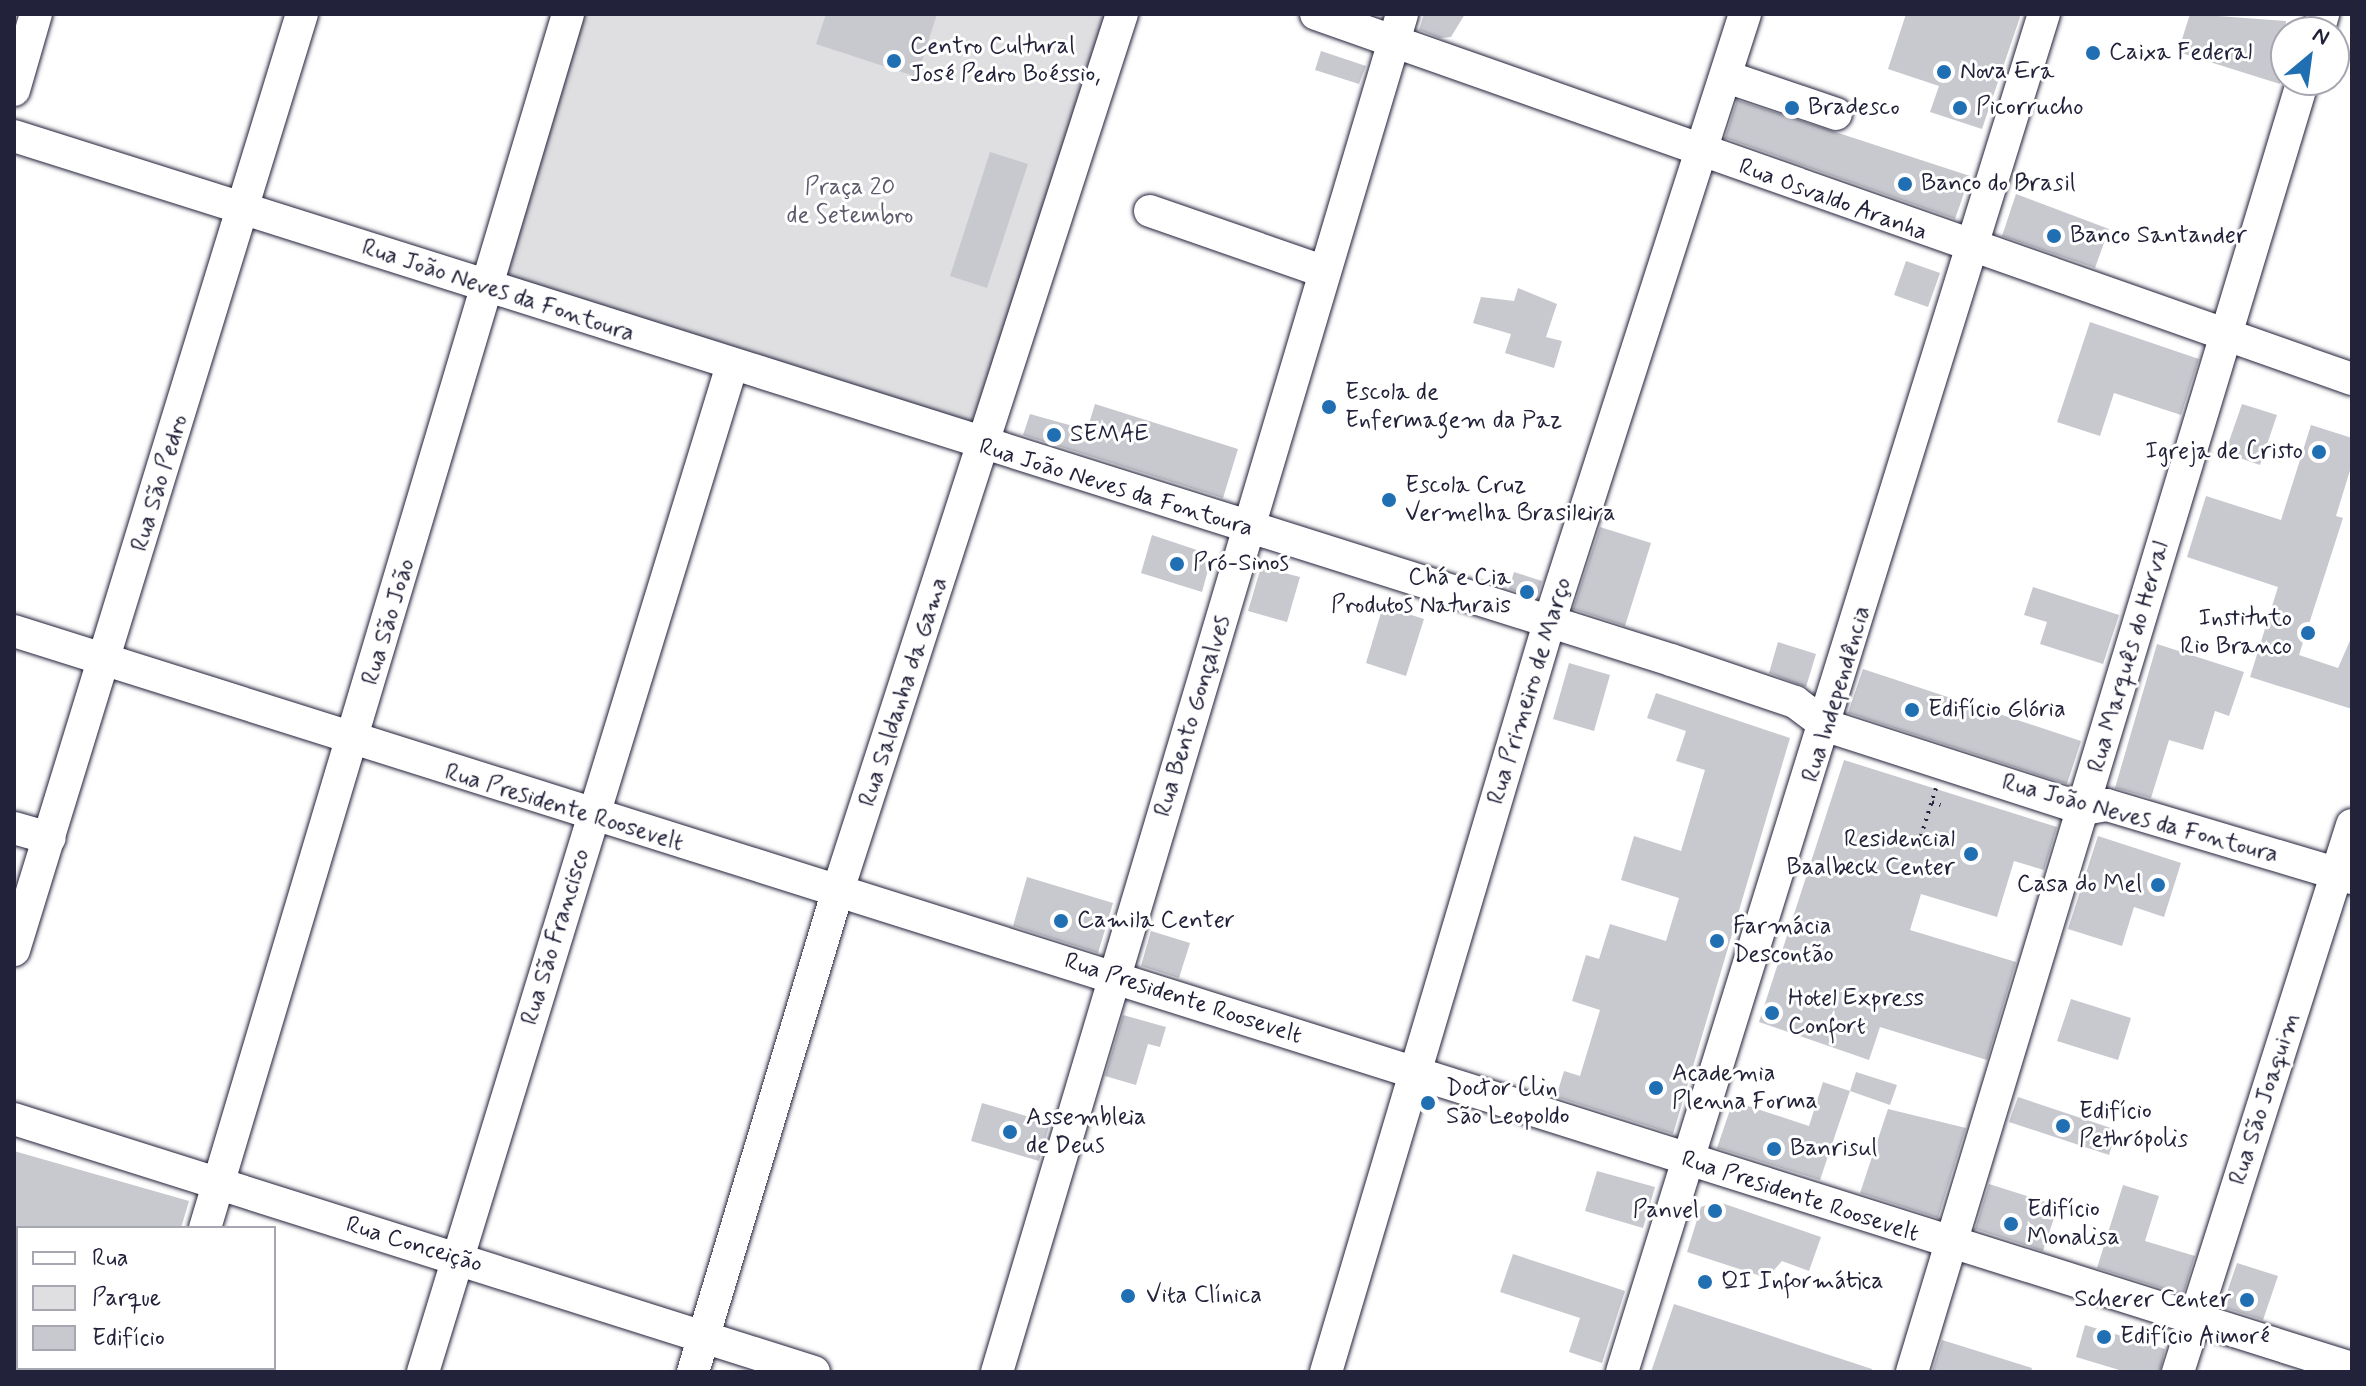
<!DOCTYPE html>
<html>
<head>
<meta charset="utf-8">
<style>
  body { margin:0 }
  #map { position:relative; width:2366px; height:1386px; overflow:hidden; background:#fff; font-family:Mynerve,sans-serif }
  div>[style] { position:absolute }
  .green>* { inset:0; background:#dfdfe2 }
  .building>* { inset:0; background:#c8c8cf }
  .path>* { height:4px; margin-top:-2px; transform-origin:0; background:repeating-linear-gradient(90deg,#22223b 0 2px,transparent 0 8px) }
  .roads { filter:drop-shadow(0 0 2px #22223b) drop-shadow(0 0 2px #22223b) }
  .minor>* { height:32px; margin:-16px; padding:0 16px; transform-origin:16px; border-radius:16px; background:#fff }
  .dots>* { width:22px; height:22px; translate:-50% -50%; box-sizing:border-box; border:4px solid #fff; border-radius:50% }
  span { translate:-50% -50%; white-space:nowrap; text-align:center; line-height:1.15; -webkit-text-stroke:6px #fff; paint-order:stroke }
  .poi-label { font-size:24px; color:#22223b }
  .left { translate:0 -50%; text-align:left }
  .right { translate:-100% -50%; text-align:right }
  .park-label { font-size:24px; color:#5b5b6d }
  .street-label { font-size:24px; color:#22223b }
  .frame { position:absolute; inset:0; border:16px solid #22223b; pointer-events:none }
  .legend { position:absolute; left:16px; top:1226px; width:260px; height:144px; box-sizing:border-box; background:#fff; border:2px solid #a7a7b1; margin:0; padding:10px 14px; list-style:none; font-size:24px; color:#22223b }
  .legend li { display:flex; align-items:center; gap:16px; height:40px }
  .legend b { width:40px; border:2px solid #a7a7b1 }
  .north { position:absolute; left:2270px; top:16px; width:80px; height:80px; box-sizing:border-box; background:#fff; border:2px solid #a7a7b1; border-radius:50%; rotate:29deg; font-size:22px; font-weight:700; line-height:32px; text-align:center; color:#22223b }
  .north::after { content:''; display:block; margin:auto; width:28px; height:36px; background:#1f6fb2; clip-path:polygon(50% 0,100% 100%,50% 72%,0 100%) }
</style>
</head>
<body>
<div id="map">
  <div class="green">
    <div style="clip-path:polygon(585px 14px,1108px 14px,975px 440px,503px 289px)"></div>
  </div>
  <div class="building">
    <div style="clip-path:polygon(826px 14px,937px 14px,917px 77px,816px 44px)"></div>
    <div style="clip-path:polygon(1424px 14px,1465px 14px,1451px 37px,1440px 38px,1419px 30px)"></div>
    <div style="clip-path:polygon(1906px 14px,2021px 14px,1982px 129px,1930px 112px,1939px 86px,1888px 69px)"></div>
    <div style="clip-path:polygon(2190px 14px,2286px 21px,2280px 84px,2178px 52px)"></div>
    <div style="clip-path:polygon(1321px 51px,1366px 66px,1359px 84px,1315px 70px)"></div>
    <div style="clip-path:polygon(1737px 100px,1970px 176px,1955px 219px,1725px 138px)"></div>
    <div style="clip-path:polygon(990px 152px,1028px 164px,987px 288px,950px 276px)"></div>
    <div style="clip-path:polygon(2016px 194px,2109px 229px,2095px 268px,2002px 236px)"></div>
    <div style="clip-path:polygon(1906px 261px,1940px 273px,1928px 307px,1894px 295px)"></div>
    <div style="clip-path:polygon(1518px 288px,1557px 304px,1546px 337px,1562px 341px,1554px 368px,1505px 353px,1511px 334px,1473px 323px,1481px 297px,1514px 301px)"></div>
    <div style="clip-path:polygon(2090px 322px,2199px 359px,2181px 415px,2114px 393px,2100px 436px,2057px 422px)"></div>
    <div style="clip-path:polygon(1095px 404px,1238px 449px,1223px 498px,1023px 435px,1030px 414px,1087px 430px)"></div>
    <div style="clip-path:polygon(2242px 404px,2277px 415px,2260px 465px,2225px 453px)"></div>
    <div style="clip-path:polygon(2311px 425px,2352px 438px,2352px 464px,2336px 516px,2343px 518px,2299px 655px,2338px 668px,2352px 636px,2352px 709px,2250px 677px,2278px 587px,2187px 557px,2206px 496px,2281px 520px)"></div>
    <div style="clip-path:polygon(1600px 527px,1651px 543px,1625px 626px,1573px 609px)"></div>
    <div style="clip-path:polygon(1152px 535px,1203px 552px,1210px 563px,1202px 592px,1141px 573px)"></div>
    <div style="clip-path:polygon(1261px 567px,1300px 577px,1287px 622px,1248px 611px)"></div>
    <div style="clip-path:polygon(1514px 572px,1542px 581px,1537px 598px,1509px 589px)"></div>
    <div style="clip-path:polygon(2033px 587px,2119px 615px,2103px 664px,2040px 644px,2047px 622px,2024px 615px)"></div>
    <div style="clip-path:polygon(1383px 606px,1424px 619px,1406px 676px,1366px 663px)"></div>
    <div style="clip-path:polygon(1778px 642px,1816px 654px,1806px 687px,1769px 673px)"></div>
    <div style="clip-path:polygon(2157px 644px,2244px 672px,2229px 716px,2215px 711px,2203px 750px,2169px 740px,2151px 798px,2115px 788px)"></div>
    <div style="clip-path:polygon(1569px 663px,1610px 675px,1594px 731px,1553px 719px)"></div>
    <div style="clip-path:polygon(1863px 669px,2081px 741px,2067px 784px,1848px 713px)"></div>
    <div style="clip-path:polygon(1656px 693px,1790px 738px,1673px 1134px,1556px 1097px,1564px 1071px,1580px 1076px,1600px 1010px,1572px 1001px,1586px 955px,1599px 959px,1610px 924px,1666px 941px,1679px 898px,1621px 880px,1634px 836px,1681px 851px,1705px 770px,1676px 761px,1686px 731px,1647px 718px)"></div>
    <div style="clip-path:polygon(1844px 760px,2057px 827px,2044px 870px,2014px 861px,1997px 917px,1921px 894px,1910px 930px,2016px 962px,1987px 1060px,1880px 1027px,1869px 1060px,1759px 1022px)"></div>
    <div style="clip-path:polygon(2098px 836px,2181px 863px,2164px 917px,2134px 907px,2122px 946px,2068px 929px)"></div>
    <div style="clip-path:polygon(1027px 877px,1113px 903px,1098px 953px,1013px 926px)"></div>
    <div style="clip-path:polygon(1151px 931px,1190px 943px,1179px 978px,1141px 966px)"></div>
    <div style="clip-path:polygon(2071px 999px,2131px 1018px,2118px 1060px,2057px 1041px)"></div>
    <div style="clip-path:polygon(1123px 1015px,1166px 1027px,1160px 1047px,1148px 1044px,1136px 1085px,1105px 1076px)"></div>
    <div style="clip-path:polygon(1856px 1072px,1897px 1085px,1890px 1105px,1850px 1091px)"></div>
    <div style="clip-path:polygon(1823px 1082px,1850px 1091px,1820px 1180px,1717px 1148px,1733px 1101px,1809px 1126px)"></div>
    <div style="clip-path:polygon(2018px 1097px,2117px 1130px,2109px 1155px,2009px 1122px)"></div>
    <div style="clip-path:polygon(982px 1103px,1050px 1123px,1039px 1161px,971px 1141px)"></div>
    <div style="clip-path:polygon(1888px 1109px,1966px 1128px,1938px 1218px,1860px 1193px)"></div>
    <div style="clip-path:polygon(14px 1151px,189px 1201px,181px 1228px,14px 1228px)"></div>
    <div style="clip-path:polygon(1597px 1171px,1655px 1187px,1643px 1228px,1585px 1211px)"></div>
    <div style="clip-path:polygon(1989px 1184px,2058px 1206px,2043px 1251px,1975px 1229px)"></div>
    <div style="clip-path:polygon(2123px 1185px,2159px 1196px,2145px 1241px,2195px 1256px,2183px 1295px,2097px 1268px)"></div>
    <div style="clip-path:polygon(1716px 1201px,1821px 1237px,1809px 1271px,1782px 1261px,1767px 1278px,1687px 1252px,1701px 1207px)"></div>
    <div style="clip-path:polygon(1513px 1254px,1625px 1291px,1602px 1363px,1569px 1352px,1580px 1318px,1500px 1292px)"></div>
    <div style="clip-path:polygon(2237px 1263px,2278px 1276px,2263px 1320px,2222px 1307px)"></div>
    <div style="clip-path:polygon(1674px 1304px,1872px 1369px,1872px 1372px,1651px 1372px)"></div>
    <div style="clip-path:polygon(2085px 1325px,2165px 1349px,2160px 1372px,2126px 1372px,2076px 1357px)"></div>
    <div style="clip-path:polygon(1942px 1340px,2032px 1368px,2031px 1372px,1932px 1372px)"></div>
  </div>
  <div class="path">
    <div style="left:1932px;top:802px;width:9px;rotate:21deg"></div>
    <div style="left:1930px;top:839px;width:9px;rotate:-162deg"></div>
    <div style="left:1921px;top:836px;width:50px;rotate:-72.6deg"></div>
  </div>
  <div class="roads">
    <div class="minor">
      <div style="left:1316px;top:14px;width:1098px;rotate:19.41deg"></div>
      <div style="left:2318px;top:32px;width:19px;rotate:-74deg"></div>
      <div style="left:1727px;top:77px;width:115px;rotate:18.7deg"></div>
      <div style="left:14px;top:90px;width:79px;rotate:-73.9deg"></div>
      <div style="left:14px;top:136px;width:1738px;rotate:17.55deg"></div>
      <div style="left:1671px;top:660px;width:131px;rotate:18.7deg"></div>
      <div style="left:1795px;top:702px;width:40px;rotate:37deg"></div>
      <div style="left:1827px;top:726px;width:270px;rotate:17.9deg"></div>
      <div style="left:2084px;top:809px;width:23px;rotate:-10deg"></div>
      <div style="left:2107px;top:805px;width:256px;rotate:16.6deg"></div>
      <div style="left:1150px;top:211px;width:185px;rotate:19.2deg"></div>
      <div style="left:14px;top:631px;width:2451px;rotate:17.5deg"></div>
      <div style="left:14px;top:828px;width:37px;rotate:16deg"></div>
      <div style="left:14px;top:950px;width:979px;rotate:-72.9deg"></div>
      <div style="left:14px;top:1119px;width:839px;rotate:17.55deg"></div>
      <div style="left:205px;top:1228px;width:1267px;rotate:-73.35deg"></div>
      <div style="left:159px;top:1372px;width:4px;rotate:-76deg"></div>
      <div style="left:423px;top:1372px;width:1053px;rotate:-72.94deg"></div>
      <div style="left:693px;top:1372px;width:503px;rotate:-73.26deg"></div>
      <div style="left:838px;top:890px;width:921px;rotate:-72.04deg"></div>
      <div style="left:997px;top:1372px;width:1417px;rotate:-73.39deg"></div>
      <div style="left:1326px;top:1372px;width:781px;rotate:-73.42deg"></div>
      <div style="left:1549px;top:623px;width:640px;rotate:-72.16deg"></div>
      <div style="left:1622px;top:1372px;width:1422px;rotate:-72.74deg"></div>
      <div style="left:1912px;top:1372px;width:1350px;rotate:-73.16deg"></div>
      <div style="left:2178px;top:1372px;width:574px;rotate:-72.35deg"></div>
    </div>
  </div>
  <div class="dots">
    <div style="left:2093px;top:53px;background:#1f6fb2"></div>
    <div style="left:894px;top:61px;background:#1f6fb2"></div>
    <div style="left:1944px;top:72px;background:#1f6fb2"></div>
    <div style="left:1792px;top:108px;background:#1f6fb2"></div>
    <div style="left:1960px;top:108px;background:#1f6fb2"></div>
    <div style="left:1905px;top:184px;background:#1f6fb2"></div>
    <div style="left:2054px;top:236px;background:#1f6fb2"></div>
    <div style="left:1329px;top:407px;background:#1f6fb2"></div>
    <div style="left:1054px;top:435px;background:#1f6fb2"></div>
    <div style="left:2319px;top:452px;background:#1f6fb2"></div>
    <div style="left:1389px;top:500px;background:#1f6fb2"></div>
    <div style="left:1177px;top:564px;background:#1f6fb2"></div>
    <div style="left:1527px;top:592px;background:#1f6fb2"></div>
    <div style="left:2308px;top:633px;background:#1f6fb2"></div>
    <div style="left:1912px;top:710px;background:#1f6fb2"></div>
    <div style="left:1971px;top:854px;background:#1f6fb2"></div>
    <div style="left:2158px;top:885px;background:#1f6fb2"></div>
    <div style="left:1061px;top:921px;background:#1f6fb2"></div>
    <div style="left:1717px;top:941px;background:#1f6fb2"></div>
    <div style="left:1772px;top:1013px;background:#1f6fb2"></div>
    <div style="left:1656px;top:1088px;background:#1f6fb2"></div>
    <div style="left:1428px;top:1103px;background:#1f6fb2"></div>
    <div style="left:2063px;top:1126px;background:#1f6fb2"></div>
    <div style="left:1010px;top:1132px;background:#1f6fb2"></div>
    <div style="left:1774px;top:1149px;background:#1f6fb2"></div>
    <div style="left:1715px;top:1211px;background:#1f6fb2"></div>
    <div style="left:2011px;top:1224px;background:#1f6fb2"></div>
    <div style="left:1705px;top:1282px;background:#1f6fb2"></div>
    <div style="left:1128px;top:1296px;background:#1f6fb2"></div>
    <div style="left:2247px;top:1300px;background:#1f6fb2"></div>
    <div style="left:2104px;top:1337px;background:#1f6fb2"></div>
  </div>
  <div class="poi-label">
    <span class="left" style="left:910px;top:61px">Centro Cultural<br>José Pedro Boéssio,</span>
    <span class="left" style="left:2109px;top:53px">Caixa Federal</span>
    <span class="left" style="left:1960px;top:72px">Nova Era</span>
    <span class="left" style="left:1808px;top:108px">Bradesco</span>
    <span class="left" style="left:1976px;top:108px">Picorrucho</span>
    <span class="left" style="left:1921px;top:184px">Banco do Brasil</span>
    <span class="left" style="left:2070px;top:236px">Banco Santander</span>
    <span class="left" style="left:1345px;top:407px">Escola de<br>Enfermagem da Paz</span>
    <span class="left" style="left:1070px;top:435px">SEMAE</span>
    <span class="right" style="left:2303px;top:452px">Igreja de Cristo</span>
    <span class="left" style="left:1405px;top:500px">Escola Cruz<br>Vermelha Brasileira</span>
    <span class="left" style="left:1193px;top:564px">Pró-Sinos</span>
    <span class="right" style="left:1511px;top:592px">Chá e Cia<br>Produtos Naturais</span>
    <span class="right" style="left:2292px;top:633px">Instituto<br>Rio Branco</span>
    <span class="left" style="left:1928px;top:710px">Edifício Glória</span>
    <span class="right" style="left:1955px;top:854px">Residencial<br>Baalbeck Center</span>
    <span class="right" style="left:2142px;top:885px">Casa do Mel</span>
    <span class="left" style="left:1077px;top:921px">Camila Center</span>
    <span class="left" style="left:1733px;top:941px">Farmácia<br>Descontão</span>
    <span class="left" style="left:1788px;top:1013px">Hotel Express<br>Confort</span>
    <span class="left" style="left:1672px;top:1088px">Academia<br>Plenna Forma</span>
    <span class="left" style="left:1446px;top:1103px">Doctor Clin<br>São Leopoldo</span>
    <span class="left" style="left:2079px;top:1126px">Edifício<br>Pethrópolis</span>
    <span class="left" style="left:1026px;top:1132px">Assembleia<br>de Deus</span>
    <span class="left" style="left:1790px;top:1149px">Banrisul</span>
    <span class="left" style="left:2027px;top:1224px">Edifício<br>Monalisa</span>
    <span class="right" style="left:1699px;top:1211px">Panvel</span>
    <span class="left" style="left:1721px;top:1282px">QI Informática</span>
    <span class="left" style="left:1146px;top:1296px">Vita Clínica</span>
    <span class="right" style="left:2231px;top:1300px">Scherer Center</span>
    <span class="left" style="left:2120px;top:1337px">Edifício Aimoré</span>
  </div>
  <div class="park-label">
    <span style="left:850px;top:202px">Praça 20<br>de Setembro</span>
  </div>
  <div class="street-label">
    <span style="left:1833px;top:200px;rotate:20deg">Rua Osvaldo Aranha</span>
    <span style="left:498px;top:291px;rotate:18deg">Rua João Neves da Fontoura</span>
    <span style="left:160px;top:483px;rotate:-73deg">Rua São Pedro</span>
    <span style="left:1116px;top:488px;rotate:17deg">Rua João Neves da Fontoura</span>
    <span style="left:389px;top:622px;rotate:-73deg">Rua São João</span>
    <span style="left:2129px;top:657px;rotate:-74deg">Rua Marquês do Herval</span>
    <span style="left:1530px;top:691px;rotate:-73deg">Rua Primeiro de Março</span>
    <span style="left:904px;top:692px;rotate:-72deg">Rua Saldanha da Gama</span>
    <span style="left:1837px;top:694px;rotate:-73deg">Rua Independência</span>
    <span style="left:1193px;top:716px;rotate:-73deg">Rua Bento Gonçalves</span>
    <span style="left:564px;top:808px;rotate:17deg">Rua Presidente Roosevelt</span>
    <span style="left:2140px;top:819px;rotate:15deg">Rua João Neves da Fontoura</span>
    <span style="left:556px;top:937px;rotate:-73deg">Rua São Francisco</span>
    <span style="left:1183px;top:999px;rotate:18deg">Rua Presidente Roosevelt</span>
    <span style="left:2265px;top:1099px;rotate:-72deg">Rua São Joaquim</span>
    <span style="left:1800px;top:1197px;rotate:18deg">Rua Presidente Roosevelt</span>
    <span style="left:414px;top:1245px;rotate:17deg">Rua Conceição</span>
  </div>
  <div class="frame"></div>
  <ul class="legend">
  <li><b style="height:10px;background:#fff"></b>Rua</li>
  <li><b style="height:22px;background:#dfdfe2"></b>Parque</li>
  <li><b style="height:22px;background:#c8c8cf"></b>Edifício</li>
  </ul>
  <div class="north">N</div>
</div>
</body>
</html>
